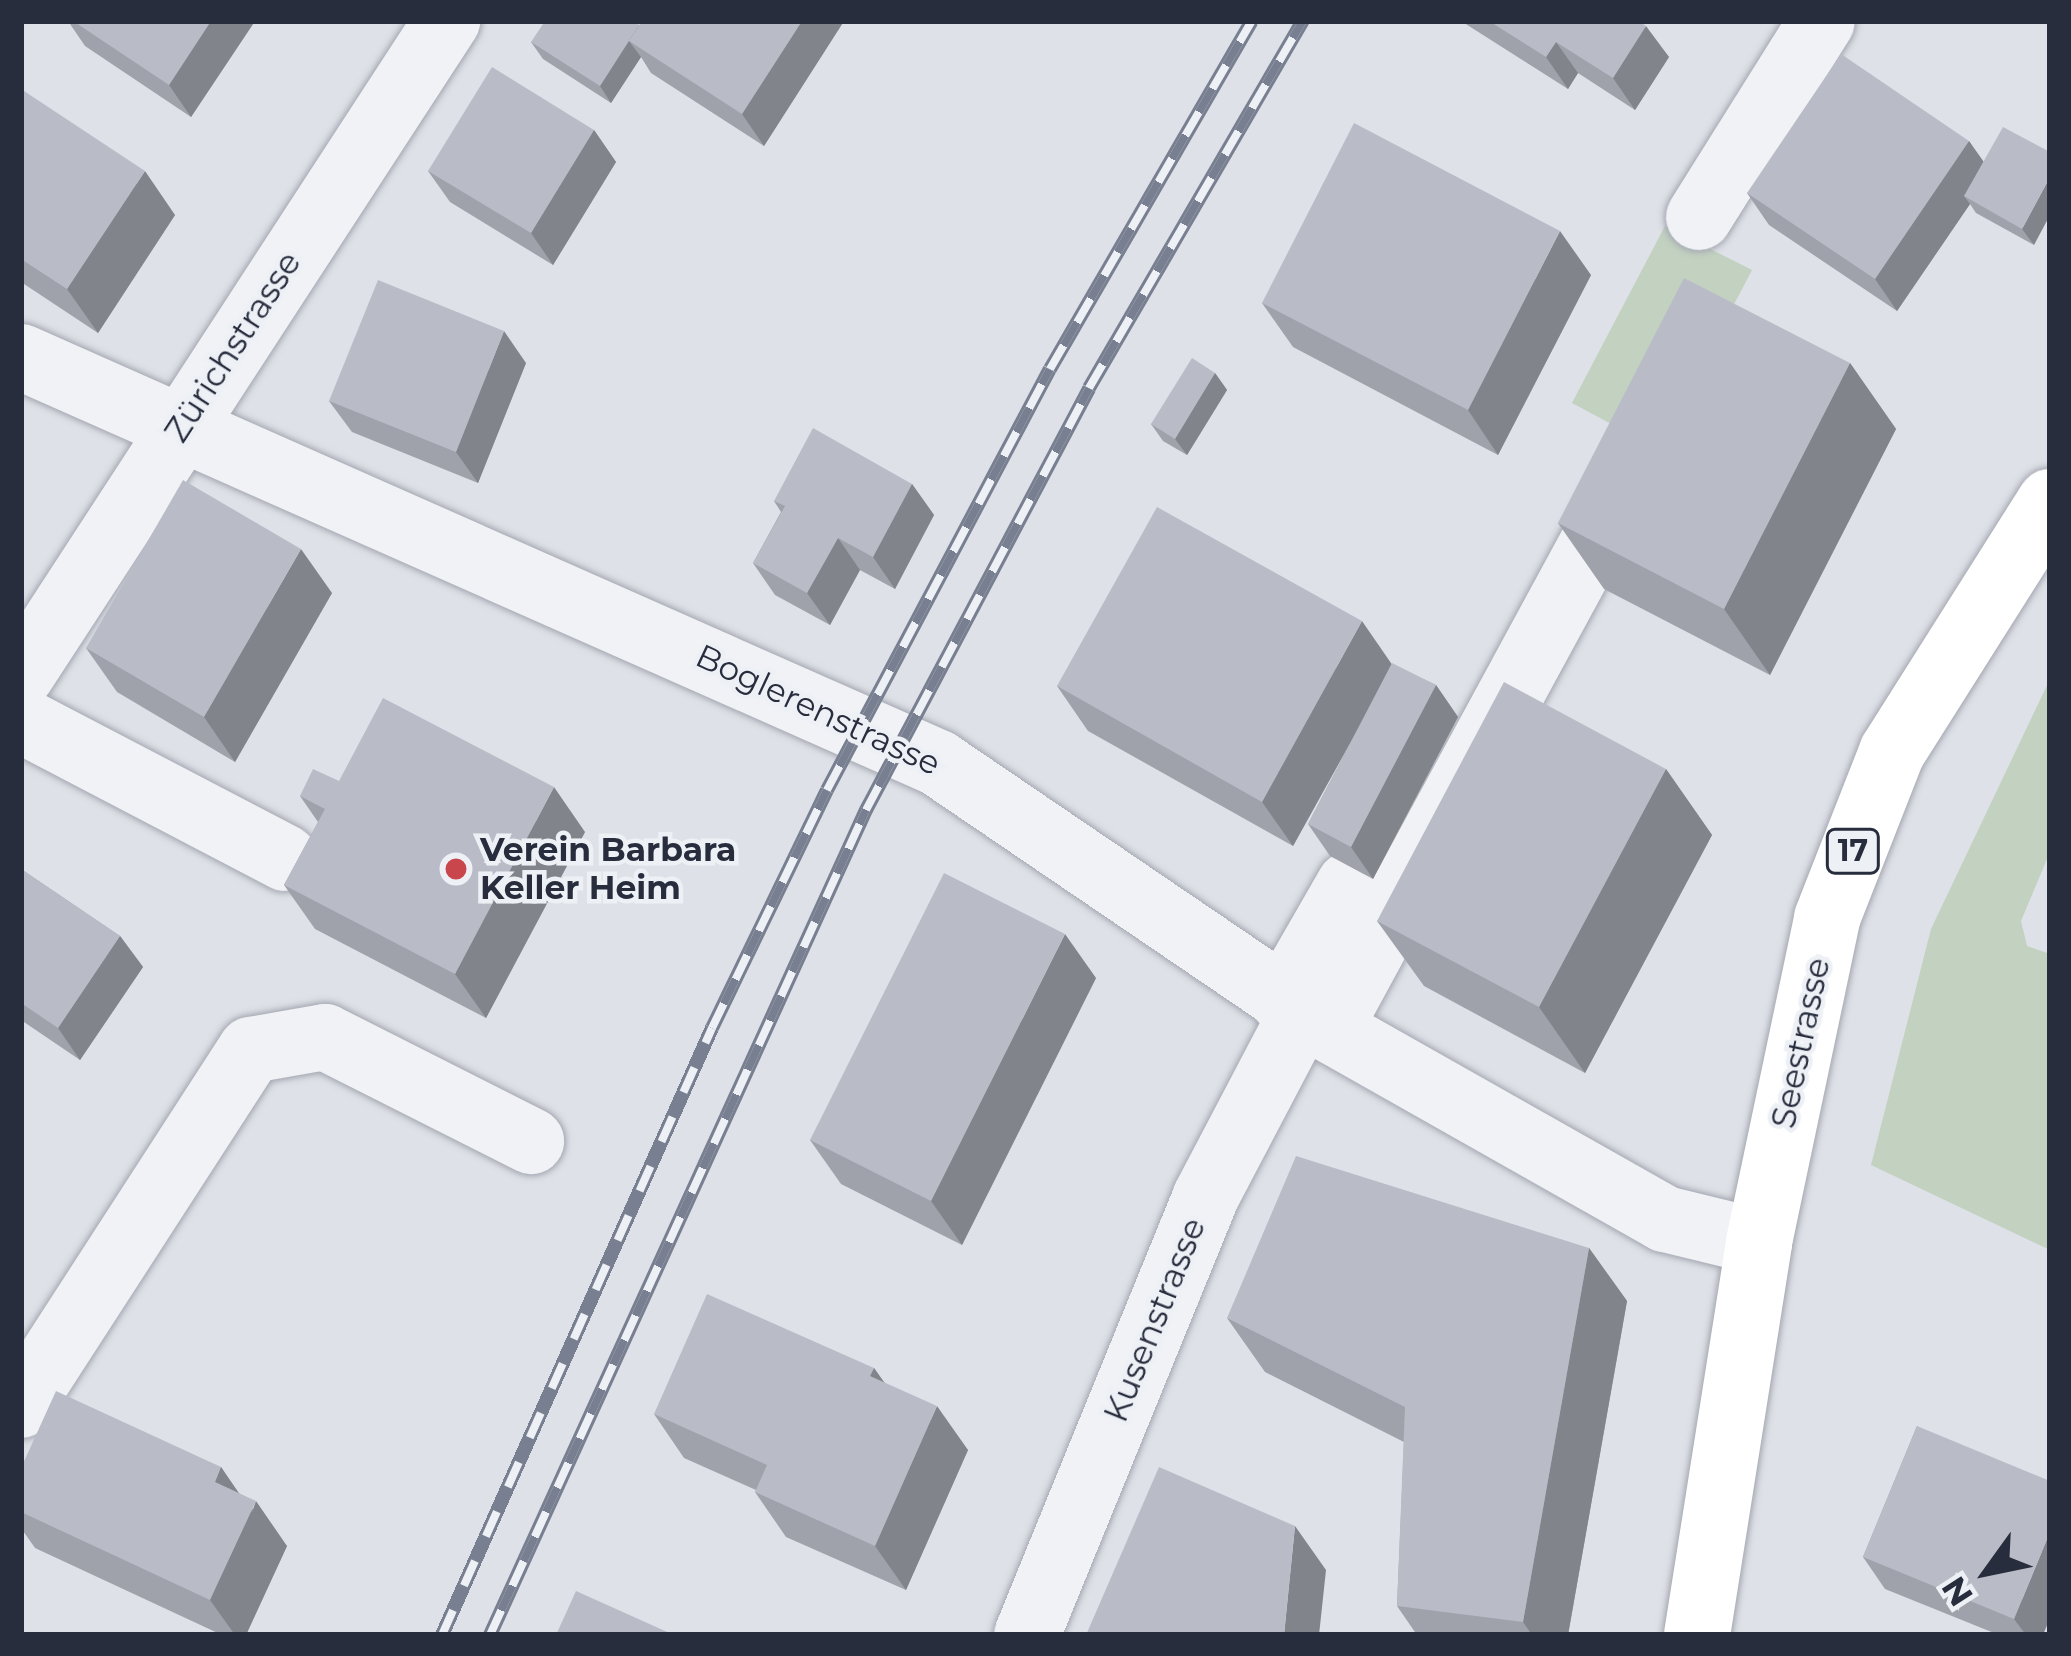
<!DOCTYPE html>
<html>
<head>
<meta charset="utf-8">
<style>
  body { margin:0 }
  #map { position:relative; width:2071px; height:1656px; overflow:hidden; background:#dee1e7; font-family:Montserrat,sans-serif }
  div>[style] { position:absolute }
  .green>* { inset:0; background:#c2d1c0 }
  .roads { filter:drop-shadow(0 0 3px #a4a7b1) drop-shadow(0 0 3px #a4a7b1) }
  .minor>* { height:66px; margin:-33px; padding:0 33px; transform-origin:33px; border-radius:33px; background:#f1f2f6 }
  .major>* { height:66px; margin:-33px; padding:0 33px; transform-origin:33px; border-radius:33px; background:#fff }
  .rail>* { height:14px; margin-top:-7px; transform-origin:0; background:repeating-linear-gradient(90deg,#edf0f5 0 27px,#787f90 0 54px); box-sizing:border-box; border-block:3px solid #787f90 }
  .wall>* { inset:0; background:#9fa2ab }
  .shaded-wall>* { inset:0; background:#82848b }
  .building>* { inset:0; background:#b9bcc7 }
  .dots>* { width:33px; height:33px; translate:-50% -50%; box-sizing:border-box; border:6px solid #edf0f5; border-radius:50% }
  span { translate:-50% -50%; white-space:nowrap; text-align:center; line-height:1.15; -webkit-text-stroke:9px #edf0f5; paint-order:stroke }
  .shield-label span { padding:3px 9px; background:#edf0f5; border:3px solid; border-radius:9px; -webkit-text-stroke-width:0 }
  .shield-label { font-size:30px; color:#282d3e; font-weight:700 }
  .street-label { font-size:33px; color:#282d3e }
  .poi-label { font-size:33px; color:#282d3e; font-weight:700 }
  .left { translate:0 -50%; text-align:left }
  .frame { position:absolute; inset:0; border:24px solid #282d3e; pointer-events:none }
  .north { position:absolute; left:1927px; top:1512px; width:120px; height:120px; -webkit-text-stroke:9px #edf0f5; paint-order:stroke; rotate:237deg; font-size:33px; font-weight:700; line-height:48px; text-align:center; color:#282d3e }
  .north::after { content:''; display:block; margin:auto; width:42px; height:54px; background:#282d3e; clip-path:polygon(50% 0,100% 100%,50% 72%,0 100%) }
</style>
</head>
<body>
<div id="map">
  <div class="green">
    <div style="clip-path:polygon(1665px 226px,1752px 270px,1658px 449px,1572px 403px)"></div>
    <div style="clip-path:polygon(2050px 679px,2050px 852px,2021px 921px,2027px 946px,2050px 954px,2050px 1250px,1871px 1165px,1931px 929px)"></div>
  </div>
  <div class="roads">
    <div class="minor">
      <div style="left:1699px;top:217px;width:231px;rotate:-57.9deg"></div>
      <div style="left:21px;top:357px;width:1003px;rotate:23.88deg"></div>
      <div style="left:938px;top:763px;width:473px;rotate:34.2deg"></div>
      <div style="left:1329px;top:1029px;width:386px;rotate:29.5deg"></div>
      <div style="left:1665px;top:1219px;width:97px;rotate:13.7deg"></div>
      <div style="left:21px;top:675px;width:781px;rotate:-56.92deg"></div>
      <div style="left:21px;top:720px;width:298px;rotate:27.6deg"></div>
      <div style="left:1283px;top:1000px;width:133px;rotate:-60.1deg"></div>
      <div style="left:1329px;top:1029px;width:625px;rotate:-61.51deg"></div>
      <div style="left:21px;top:1405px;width:423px;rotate:-57.1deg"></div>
      <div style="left:251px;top:1050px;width:75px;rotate:-10deg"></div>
      <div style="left:325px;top:1037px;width:231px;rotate:26.8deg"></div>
      <div style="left:1027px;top:1635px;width:472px;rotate:-67.8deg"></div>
      <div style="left:1205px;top:1198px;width:209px;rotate:-62.3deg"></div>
    </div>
    <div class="major">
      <div style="left:1697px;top:1635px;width:398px;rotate:-81deg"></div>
      <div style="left:1759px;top:1242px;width:331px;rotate:-78.1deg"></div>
      <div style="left:1827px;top:918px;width:178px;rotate:-68.6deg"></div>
      <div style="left:1892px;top:752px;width:296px;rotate:-57.7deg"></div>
    </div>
  </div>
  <div class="rail">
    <div style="left:442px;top:1635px;width:664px;rotate:-66.02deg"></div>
    <div style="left:712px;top:1028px;width:264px;rotate:-64.2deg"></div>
    <div style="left:827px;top:790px;width:476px;rotate:-62.1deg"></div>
    <div style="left:1050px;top:369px;width:402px;rotate:-59.9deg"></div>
    <div style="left:490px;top:1635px;width:907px;rotate:-65.5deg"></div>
    <div style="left:866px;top:810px;width:477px;rotate:-62.1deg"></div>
    <div style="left:1089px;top:388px;width:425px;rotate:-59.8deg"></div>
  </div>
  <div class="wall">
    <div style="clip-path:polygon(68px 21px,255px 21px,191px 117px,85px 46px)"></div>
    <div style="clip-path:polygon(844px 21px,764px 146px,651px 73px,641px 57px,611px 103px,543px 59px,531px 42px,639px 25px)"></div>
    <div style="clip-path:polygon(1461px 21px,1639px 21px,1669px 57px,1635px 110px,1578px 73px,1568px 89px)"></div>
    <div style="clip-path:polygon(21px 89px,175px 215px,98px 333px,21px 282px)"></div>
    <div style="clip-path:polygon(594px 130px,616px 162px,553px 265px,450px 202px,428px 171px)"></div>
    <div style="clip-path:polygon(1969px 141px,2034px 245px,1976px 213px,1970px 204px,1897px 311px,1769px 225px,1747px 193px)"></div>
    <div style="clip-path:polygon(1591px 275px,1498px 455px,1293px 347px,1262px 303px)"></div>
    <div style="clip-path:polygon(526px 363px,478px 483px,352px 432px,329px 401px)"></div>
    <div style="clip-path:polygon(1850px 363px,1896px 429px,1770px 675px,1604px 589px,1558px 523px)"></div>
    <div style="clip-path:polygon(1215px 373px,1227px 390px,1187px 455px,1163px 441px,1151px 424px)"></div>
    <div style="clip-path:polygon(912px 484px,934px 515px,895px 589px,860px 570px,830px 625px,775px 595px,753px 563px,781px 512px,774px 501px)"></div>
    <div style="clip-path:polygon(332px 593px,235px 762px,117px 692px,86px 648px)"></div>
    <div style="clip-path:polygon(1391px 664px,1436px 685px,1458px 717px,1373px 879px,1330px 856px,1308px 824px,1357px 730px,1293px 846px,1088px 731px,1057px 686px)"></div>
    <div style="clip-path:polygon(1666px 769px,1712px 835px,1585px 1073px,1424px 986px,1377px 921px)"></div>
    <div style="clip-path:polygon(339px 781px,585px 832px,486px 1018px,315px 929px,284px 885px,318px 822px,300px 796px)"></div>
    <div style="clip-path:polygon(21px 869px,120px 936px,143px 967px,80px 1060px,21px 1020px)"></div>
    <div style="clip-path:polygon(1096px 978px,962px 1245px,841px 1184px,810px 1140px)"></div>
    <div style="clip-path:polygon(1589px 1248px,1627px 1301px,1568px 1635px,1417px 1635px,1397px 1606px,1404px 1442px,1265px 1372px,1227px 1318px)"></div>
    <div style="clip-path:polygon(874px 1368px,884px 1382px,968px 1450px,906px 1590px,786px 1537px,755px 1492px,756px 1490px,684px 1458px,654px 1414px)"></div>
    <div style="clip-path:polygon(1917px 1426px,2043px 1635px,1999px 1635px,1885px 1589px,1863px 1557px)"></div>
    <div style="clip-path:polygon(221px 1467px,238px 1493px,287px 1546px,246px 1635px,222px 1635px,35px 1548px,21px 1528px,21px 1468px)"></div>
  </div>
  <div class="shaded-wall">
    <div style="clip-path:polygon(211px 21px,255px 21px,191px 117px,169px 85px)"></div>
    <div style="clip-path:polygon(802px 21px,844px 21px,764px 146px,742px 114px)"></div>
    <div style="clip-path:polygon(1646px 26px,1669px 57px,1635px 110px,1613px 78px)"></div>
    <div style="clip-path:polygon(629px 41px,641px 57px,611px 103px,600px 86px)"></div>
    <div style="clip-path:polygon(1556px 42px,1578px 73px,1568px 89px,1546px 57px)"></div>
    <div style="clip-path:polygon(594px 130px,616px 162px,553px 265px,531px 233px)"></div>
    <div style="clip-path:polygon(1969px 141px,1991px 172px,1964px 196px,1970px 204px,1897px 311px,1875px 279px)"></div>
    <div style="clip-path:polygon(145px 171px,175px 215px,98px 333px,67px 289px)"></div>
    <div style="clip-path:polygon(2050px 177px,2050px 215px,2034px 245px,2022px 229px)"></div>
    <div style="clip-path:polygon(1560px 231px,1591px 275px,1498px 455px,1468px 410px)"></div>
    <div style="clip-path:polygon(504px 331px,526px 363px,478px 483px,456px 452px)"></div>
    <div style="clip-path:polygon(1850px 363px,1896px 429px,1770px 675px,1724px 609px)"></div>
    <div style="clip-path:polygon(1215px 373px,1227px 390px,1187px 455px,1175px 439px)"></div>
    <div style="clip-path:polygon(912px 484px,934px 515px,895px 589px,873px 557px)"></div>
    <div style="clip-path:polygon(838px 538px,860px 570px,830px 625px,807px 593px)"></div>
    <div style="clip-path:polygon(301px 549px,332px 593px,235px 762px,204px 717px)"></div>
    <div style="clip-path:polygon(1362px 621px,1393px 666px,1293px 846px,1262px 802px)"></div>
    <div style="clip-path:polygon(1436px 685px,1458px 717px,1373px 879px,1351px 847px)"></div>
    <div style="clip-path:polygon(1666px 769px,1712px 835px,1585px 1073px,1539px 1007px)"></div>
    <div style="clip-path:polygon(554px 787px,585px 832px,486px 1018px,455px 974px)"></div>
    <div style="clip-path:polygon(1065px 934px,1096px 978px,962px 1245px,931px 1201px)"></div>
    <div style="clip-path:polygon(120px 936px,143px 967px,80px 1060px,58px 1028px)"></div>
    <div style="clip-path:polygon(1589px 1248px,1627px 1301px,1568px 1635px,1532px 1635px,1523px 1622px)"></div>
    <div style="clip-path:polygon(874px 1368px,905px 1412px,870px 1376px)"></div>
    <div style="clip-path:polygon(937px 1406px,968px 1450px,906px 1590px,875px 1546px)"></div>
    <div style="clip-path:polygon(221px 1467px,252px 1512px,256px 1501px,287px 1546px,246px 1635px,235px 1635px,210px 1600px,215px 1482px)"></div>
    <div style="clip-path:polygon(1295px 1526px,1326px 1570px,1319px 1635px,1284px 1635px)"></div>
    <div style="clip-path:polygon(2050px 1532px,2050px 1618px,2043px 1635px,2026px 1635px,2014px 1619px)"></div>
  </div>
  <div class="building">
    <div style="clip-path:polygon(73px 21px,211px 21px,169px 85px)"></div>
    <div style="clip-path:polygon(545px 21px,634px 21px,639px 25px,600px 86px,531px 42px)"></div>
    <div style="clip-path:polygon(642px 21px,802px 21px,742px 114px,629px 41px)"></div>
    <div style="clip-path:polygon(1489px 21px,1639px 21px,1646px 26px,1613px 78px,1556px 42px,1546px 57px)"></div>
    <div style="clip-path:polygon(1841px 54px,1969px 141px,1875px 279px,1747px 193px)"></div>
    <div style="clip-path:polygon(492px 67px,594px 130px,531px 233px,428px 171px)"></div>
    <div style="clip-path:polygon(21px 89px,145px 171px,67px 289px,21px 259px)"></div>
    <div style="clip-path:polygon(1354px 123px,1560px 231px,1468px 410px,1262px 303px)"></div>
    <div style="clip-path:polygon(2003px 127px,2050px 152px,2050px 177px,2022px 229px,1964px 196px)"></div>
    <div style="clip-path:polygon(1684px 278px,1850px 363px,1724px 609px,1558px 523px)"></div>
    <div style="clip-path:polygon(378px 280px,504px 331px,456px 452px,329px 401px)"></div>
    <div style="clip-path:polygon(1192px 358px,1215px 373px,1175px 439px,1151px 424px)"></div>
    <div style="clip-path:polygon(813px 428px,912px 484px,873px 557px,838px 538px,807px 593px,753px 563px,785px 506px,774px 501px)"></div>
    <div style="clip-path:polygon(183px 480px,301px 549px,204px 717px,86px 648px)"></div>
    <div style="clip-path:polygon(1157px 507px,1362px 621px,1262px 802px,1057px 686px)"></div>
    <div style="clip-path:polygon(1392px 663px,1436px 685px,1351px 847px,1308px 824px)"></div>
    <div style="clip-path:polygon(1504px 682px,1666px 769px,1539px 1007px,1377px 921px)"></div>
    <div style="clip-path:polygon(383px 698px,554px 787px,455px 974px,284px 885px,325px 809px,300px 796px,313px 769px,339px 781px)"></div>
    <div style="clip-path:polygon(21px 869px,120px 936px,58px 1028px,21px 1003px)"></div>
    <div style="clip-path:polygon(944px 873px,1065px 934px,931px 1201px,810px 1140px)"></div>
    <div style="clip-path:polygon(1296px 1156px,1589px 1248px,1523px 1622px,1397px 1606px,1405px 1407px,1227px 1318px)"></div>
    <div style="clip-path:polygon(707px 1294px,874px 1368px,870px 1376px,937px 1406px,875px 1546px,755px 1492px,767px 1465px,654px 1414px)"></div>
    <div style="clip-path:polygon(56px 1391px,221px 1467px,215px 1482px,256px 1501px,210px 1600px,21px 1512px,21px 1468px)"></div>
    <div style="clip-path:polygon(1917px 1426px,2050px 1481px,2050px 1532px,2014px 1619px,1863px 1557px)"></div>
    <div style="clip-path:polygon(1159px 1467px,1295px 1526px,1284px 1635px,1086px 1635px)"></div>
    <div style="clip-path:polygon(576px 1591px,674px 1635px,556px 1635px)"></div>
  </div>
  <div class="dots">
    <div style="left:456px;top:869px;background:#c9464c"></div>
  </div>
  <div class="shield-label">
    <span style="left:1853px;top:851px">17</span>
  </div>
  <div class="street-label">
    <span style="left:233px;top:347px;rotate:-57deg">Zürichstrasse</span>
    <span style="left:818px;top:710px;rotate:25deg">Boglerenstrasse</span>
    <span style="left:1801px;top:1043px;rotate:-78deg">Seestrasse</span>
    <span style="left:1155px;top:1320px;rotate:-68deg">Kusenstrasse</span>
  </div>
  <div class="poi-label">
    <span class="left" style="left:480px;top:869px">Verein Barbara<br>Keller Heim</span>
  </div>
  <div class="frame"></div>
  <div class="north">N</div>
</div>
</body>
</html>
